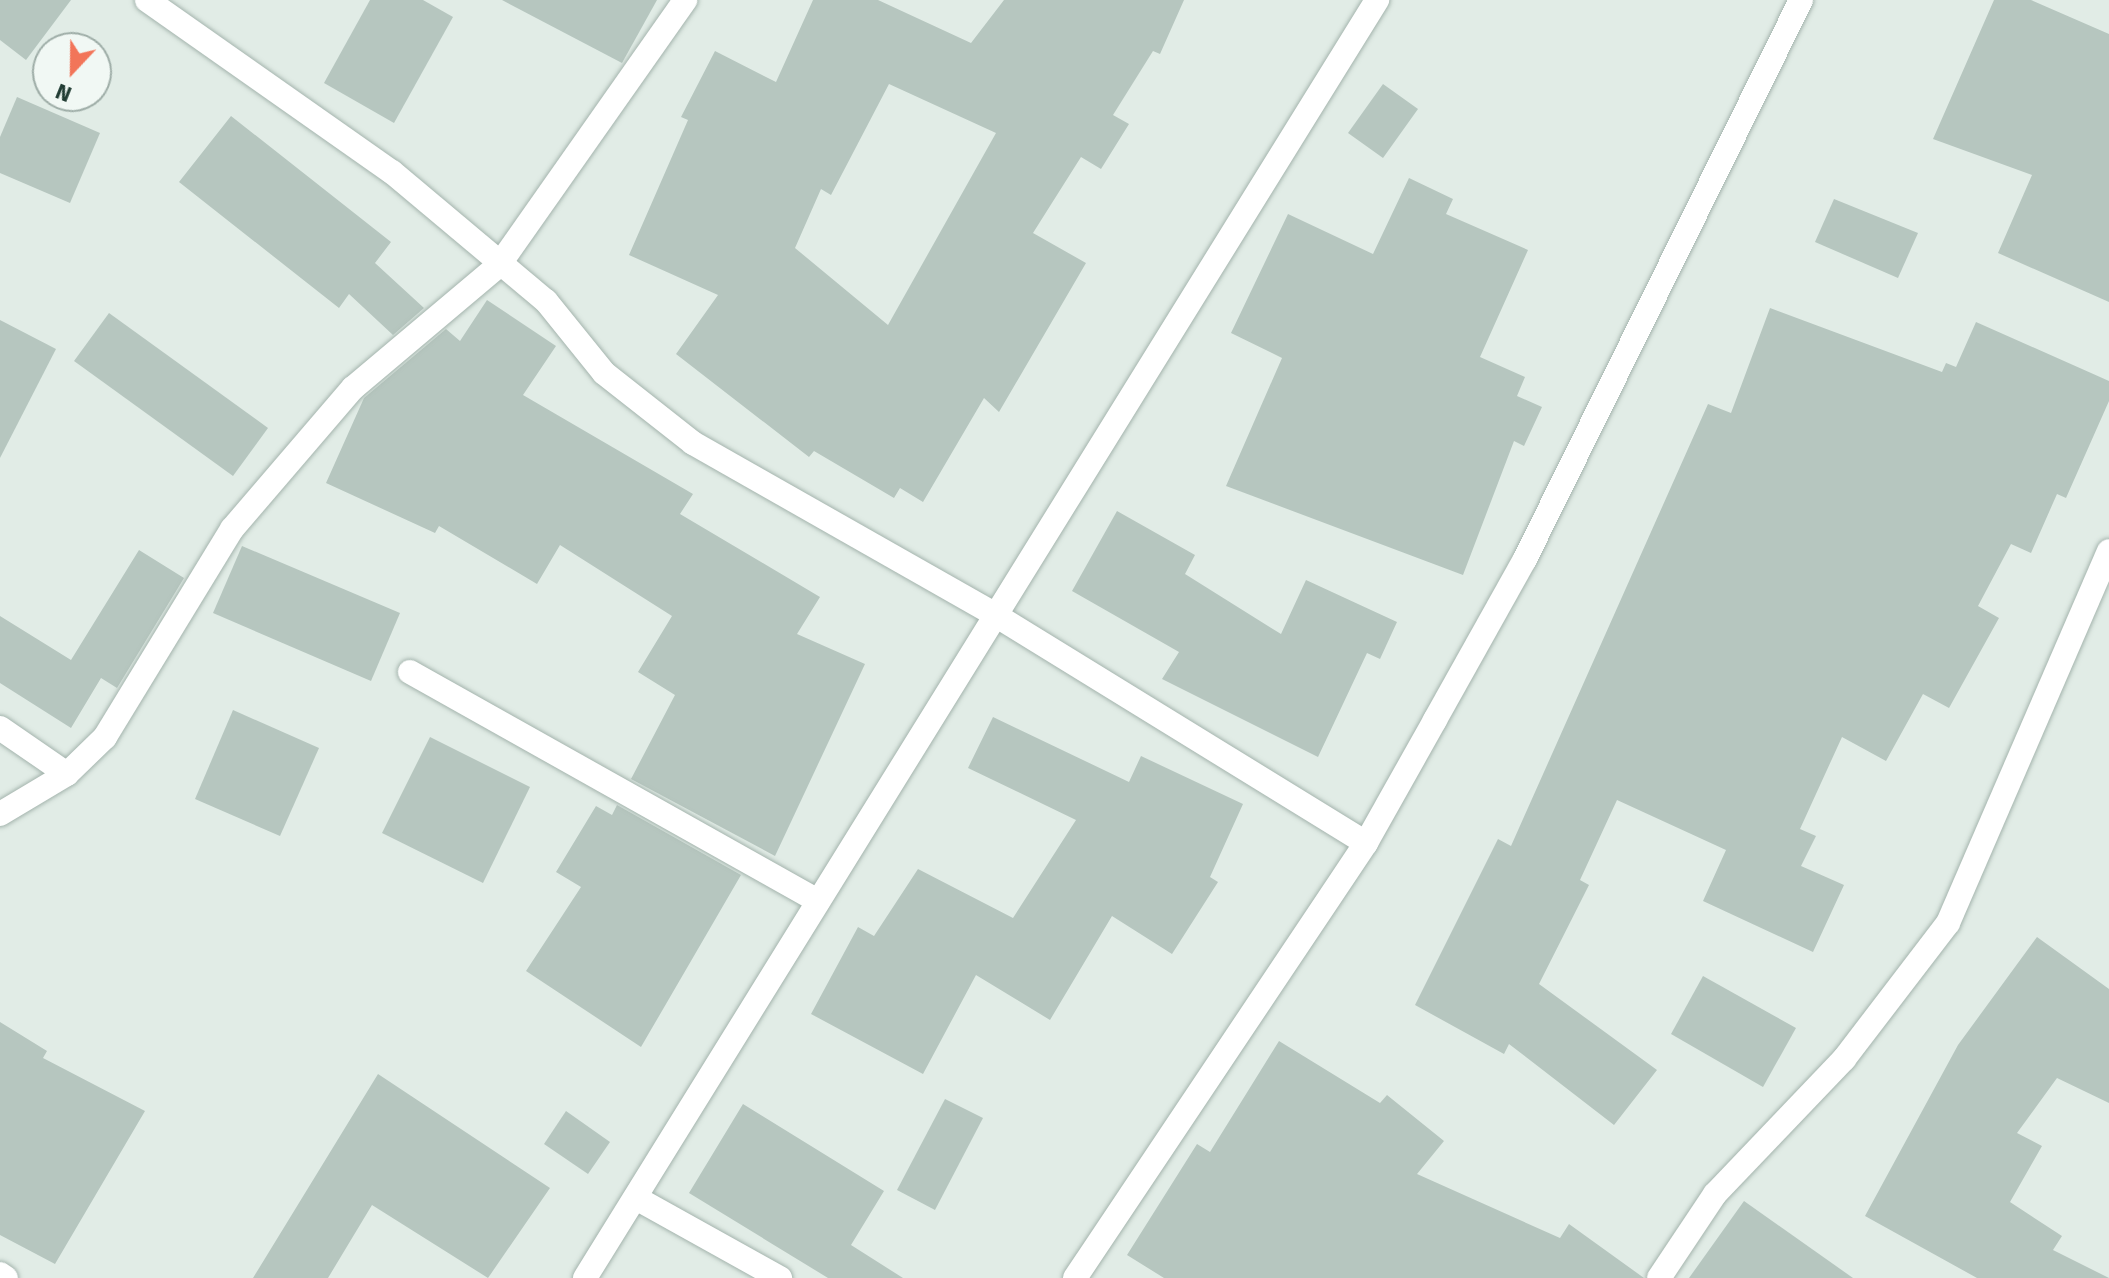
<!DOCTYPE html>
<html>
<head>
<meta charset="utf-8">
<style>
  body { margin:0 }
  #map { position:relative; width:2109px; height:1278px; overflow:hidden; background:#e1ece6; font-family:"Fira Sans",sans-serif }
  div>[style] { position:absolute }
  .building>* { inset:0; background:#b6c6bf }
  .roads { filter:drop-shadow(0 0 2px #a4b4ad) drop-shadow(0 0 2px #a4b4ad) }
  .minor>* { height:24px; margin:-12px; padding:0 12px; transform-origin:12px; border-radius:12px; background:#fff }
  span { translate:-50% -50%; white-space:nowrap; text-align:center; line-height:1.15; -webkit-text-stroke:8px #f1f8f4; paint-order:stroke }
  .north { position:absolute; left:32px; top:32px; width:80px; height:80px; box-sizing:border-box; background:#f1f8f4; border:2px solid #9eada7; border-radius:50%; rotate:202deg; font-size:22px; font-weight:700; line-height:32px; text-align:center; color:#213c33 }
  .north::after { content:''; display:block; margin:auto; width:28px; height:36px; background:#f27559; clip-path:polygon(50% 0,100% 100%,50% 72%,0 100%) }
</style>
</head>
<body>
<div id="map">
  <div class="building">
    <div style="clip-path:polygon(0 0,71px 0,26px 60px,0 40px)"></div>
    <div style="clip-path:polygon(370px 0,423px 0,453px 17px,394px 123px,324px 83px)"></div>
    <div style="clip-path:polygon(502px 0,657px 0,622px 63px)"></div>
    <div style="clip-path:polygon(evenodd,813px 0,878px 0,971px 43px,1004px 0,1184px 0,1160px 54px,1153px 51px,1113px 115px,1129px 124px,1101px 169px,1081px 157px,1033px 233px,1086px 263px,999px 412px,984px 398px,923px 502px,900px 488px,894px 498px,814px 451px,809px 457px,676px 354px,718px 295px,629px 255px,688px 120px,681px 117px,715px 51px,776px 82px,813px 0,889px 84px,996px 133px,888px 325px,795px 248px,821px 189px,831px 195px,889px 84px)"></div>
    <div style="clip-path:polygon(1994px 0,2031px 0,2109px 34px,2109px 302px,1998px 253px,2032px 175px,1933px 139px)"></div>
    <div style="clip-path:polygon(1383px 84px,1418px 109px,1383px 158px,1348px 133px)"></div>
    <div style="clip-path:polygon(17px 97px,100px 133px,70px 203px,0 173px,0 137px)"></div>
    <div style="clip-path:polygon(231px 116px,391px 242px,375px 263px,424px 308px,393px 335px,349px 294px,339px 308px,179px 182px)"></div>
    <div style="clip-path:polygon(1409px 178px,1453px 199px,1446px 214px,1528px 250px,1480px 357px,1525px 377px,1517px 396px,1542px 407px,1524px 446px,1514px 441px,1463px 575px,1226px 486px,1282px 358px,1231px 333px,1288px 214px,1373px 254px)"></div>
    <div style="clip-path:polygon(1834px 199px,1918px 233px,1898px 278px,1815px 242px)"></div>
    <div style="clip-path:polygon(487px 300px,556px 346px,523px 395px,693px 494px,680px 514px,820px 597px,797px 634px,865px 664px,775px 856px,631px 779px,675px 695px,638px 672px,672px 616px,560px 545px,537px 584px,439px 526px,435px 533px,326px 483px,364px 398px,446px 329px,460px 341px)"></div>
    <div style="clip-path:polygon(1770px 308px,1942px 372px,1946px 363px,1956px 367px,1976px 322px,2109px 381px,2109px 401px,2066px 498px,2057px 494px,2031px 553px,2011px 544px,1978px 606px,1999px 618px,1949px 708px,1923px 694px,1886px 761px,1842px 737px,1800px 829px,1816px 836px,1801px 866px,1844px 885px,1813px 952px,1703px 901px,1726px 850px,1617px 800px,1580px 880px,1589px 885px,1539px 984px,1657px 1070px,1614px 1125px,1509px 1044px,1504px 1054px,1415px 1005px,1498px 839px,1511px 846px,1708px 404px,1731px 413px)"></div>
    <div style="clip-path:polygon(109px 313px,268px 428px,233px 476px,74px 361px)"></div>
    <div style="clip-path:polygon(0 320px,56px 349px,0 458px)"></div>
    <div style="clip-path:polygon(1117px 511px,1195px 555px,1185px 574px,1281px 634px,1306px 580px,1397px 622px,1380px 659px,1367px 653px,1318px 757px,1162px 679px,1179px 652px,1072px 591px)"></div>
    <div style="clip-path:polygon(242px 546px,400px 613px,371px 681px,213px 613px)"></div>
    <div style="clip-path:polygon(139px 550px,184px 578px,117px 688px,101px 678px,71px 728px,0 683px,0 616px,71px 660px)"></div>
    <div style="clip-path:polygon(233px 710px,319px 748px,280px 836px,195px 799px)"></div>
    <div style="clip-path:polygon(993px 717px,1129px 782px,1141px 756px,1243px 804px,1210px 877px,1218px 882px,1172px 954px,1112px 916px,1050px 1020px,976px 975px,923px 1074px,811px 1014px,858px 927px,874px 936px,918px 869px,1013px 918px,1076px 820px,968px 768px)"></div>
    <div style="clip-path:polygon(430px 737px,530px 787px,483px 883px,382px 833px)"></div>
    <div style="clip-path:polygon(617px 805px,741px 875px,641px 1047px,526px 971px,581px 887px,556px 872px,596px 806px,612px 815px)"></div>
    <div style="clip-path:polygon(2037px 937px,2109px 989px,2109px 1103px,2057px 1078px,2017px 1133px,2042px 1146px,2010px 1202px,2062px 1236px,2053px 1250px,2109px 1278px,1977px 1278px,1865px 1216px,1958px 1045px)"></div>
    <div style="clip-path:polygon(1703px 976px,1796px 1028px,1763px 1087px,1671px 1034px)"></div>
    <div style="clip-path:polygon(0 1022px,47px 1051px,43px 1058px,145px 1111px,55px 1264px,0 1235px)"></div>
    <div style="clip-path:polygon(1279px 1041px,1380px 1103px,1387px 1095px,1444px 1141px,1417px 1174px,1560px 1238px,1569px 1224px,1644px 1278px,1164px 1278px,1127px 1255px,1197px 1144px,1210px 1152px)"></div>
    <div style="clip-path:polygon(378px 1074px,550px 1188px,488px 1278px,372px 1205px,328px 1278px,253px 1278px)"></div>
    <div style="clip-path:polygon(945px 1099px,983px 1118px,935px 1210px,897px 1190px)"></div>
    <div style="clip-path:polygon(743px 1104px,884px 1191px,851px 1245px,903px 1278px,828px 1278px,689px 1193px)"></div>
    <div style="clip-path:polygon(566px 1111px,610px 1142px,588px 1174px,544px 1144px)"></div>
    <div style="clip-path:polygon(1744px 1201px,1853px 1278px,1689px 1278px)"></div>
  </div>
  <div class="roads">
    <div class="minor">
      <div style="left:147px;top:0;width:299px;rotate:35.1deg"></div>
      <div style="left:392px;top:172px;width:201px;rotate:40deg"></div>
      <div style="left:546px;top:301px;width:92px;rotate:51.1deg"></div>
      <div style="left:604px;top:373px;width:113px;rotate:38.2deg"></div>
      <div style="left:693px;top:443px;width:350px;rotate:29.6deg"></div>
      <div style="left:997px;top:616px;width:433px;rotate:31.6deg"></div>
      <div style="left:410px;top:672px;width:468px;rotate:29.3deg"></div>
      <div style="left:0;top:728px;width:81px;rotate:34.5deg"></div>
      <div style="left:0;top:814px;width:78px;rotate:-30.8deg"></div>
      <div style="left:67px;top:774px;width:53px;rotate:-44.2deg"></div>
      <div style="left:105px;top:737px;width:244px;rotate:-58.6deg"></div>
      <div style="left:232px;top:529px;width:186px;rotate:-49.4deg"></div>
      <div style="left:353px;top:388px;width:191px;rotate:-40.1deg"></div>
      <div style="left:499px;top:265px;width:324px;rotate:-54.9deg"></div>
      <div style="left:636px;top:1198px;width:165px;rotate:29.1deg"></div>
      <div style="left:0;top:1274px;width:7px;rotate:34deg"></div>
      <div style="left:585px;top:1278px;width:1504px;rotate:-58.21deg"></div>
      <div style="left:1075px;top:1278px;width:523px;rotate:-56.22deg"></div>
      <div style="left:1366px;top:843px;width:141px;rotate:-60.7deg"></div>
      <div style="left:1435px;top:720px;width:184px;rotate:-60.8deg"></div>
      <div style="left:1525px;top:559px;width:623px;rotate:-63.72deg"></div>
      <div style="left:1659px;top:1278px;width:101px;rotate:-56.3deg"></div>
      <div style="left:1715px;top:1194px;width:187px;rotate:-46.3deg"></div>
      <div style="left:1844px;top:1059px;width:171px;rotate:-52.6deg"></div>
      <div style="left:1948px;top:923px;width:405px;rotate:-66.6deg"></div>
    </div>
  </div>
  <div class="north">N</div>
</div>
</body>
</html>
